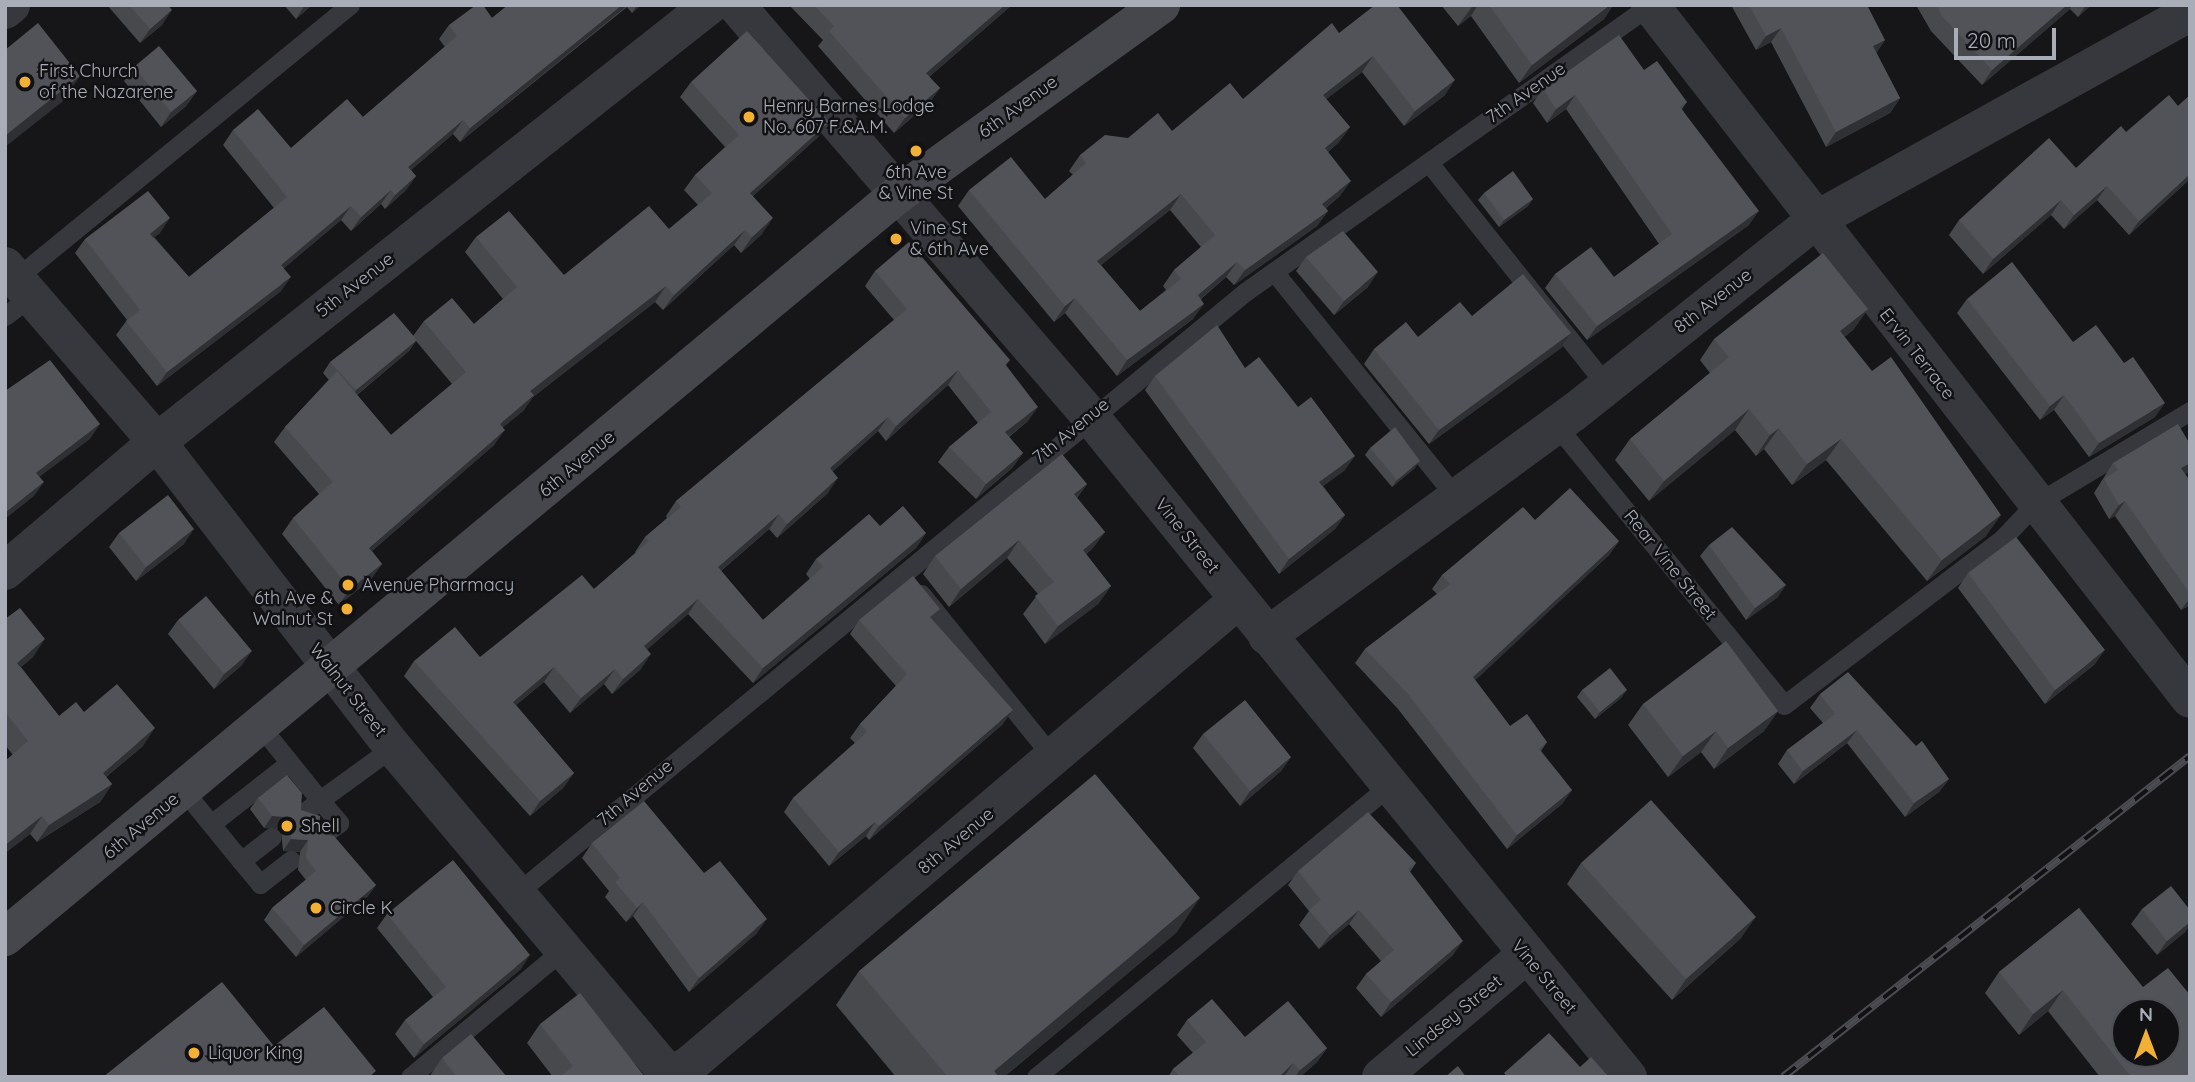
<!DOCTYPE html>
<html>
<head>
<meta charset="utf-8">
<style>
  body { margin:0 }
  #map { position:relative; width:2195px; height:1082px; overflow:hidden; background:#161618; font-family:Quicksand,sans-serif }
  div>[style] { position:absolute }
  .lane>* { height:19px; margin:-9.5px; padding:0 9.5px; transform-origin:9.5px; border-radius:9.5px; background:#37383d }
  .street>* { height:38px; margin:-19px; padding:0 19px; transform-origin:19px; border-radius:19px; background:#37383d }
  .secondary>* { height:38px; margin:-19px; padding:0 19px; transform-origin:19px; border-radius:19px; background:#45474d }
  .rail>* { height:8px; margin-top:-4px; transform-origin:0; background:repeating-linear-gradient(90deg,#111113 0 16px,#4a4c52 0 32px); box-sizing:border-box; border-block:2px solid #4a4c52 }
  .wall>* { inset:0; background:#47494d }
  .shaded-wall>* { inset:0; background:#2f3033 }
  .building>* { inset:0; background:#525359 }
  .dots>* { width:19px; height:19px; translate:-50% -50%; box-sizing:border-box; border:4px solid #111113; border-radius:50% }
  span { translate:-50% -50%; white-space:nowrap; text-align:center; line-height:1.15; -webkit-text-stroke:5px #111113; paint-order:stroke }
  .poi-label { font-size:18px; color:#a8adb8 }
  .left { translate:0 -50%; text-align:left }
  .right { translate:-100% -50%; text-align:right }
  .street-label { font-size:18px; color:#a8adb8 }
  .frame { position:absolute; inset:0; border:7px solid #a8adb8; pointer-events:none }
  .north { position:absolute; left:2111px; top:998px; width:70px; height:70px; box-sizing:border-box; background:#111113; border:2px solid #4d4f55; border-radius:50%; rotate:0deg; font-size:19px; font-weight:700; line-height:28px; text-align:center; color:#a8adb8 }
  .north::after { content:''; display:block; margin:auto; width:24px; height:32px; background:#f2b134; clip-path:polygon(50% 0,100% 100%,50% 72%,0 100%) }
  .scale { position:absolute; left:1954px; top:28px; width:102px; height:32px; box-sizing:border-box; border:4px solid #a8adb8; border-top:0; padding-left:9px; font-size:21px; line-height:24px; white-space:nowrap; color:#a8adb8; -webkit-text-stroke:5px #111113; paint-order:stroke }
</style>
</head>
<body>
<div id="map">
  <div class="lane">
    <div style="left:1429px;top:163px;width:285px;rotate:51.4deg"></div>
    <div style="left:1275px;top:273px;width:285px;rotate:51.1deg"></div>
    <div style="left:15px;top:279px;width:433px;rotate:-39.3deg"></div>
    <div style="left:5px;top:316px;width:31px;rotate:-37deg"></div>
    <div style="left:1556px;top:425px;width:361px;rotate:50.8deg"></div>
    <div style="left:1784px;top:705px;width:274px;rotate:-37.3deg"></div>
    <div style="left:2002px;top:539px;width:48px;rotate:-46.7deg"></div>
    <div style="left:2035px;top:504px;width:181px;rotate:-31deg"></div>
    <div style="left:921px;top:594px;width:212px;rotate:51.1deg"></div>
    <div style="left:261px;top:727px;width:94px;rotate:51.1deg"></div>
    <div style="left:320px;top:800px;width:90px;rotate:-36deg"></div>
    <div style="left:184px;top:791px;width:90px;rotate:50.8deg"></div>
    <div style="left:241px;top:861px;width:39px;rotate:-38deg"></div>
    <div style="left:302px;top:814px;width:23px;rotate:-38deg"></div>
    <div style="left:320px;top:800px;width:30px;rotate:50deg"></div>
    <div style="left:339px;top:823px;width:24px;rotate:144deg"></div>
    <div style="left:211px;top:824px;width:99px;rotate:-38deg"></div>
    <div style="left:241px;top:861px;width:30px;rotate:50deg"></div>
    <div style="left:260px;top:884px;width:39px;rotate:-38deg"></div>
    <div style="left:518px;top:892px;width:943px;rotate:-39.53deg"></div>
    <div style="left:1245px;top:292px;width:497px;rotate:-35.3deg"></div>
    <div style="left:410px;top:1077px;width:202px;rotate:-39.8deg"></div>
    <div style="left:1036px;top:1077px;width:460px;rotate:-39.5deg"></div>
  </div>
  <div class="street">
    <div style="left:736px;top:5px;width:541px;rotate:49.27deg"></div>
    <div style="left:1089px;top:415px;width:854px;rotate:50.85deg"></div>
    <div style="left:1650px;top:5px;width:879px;rotate:52.11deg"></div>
    <div style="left:5px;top:10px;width:8px;rotate:-40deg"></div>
    <div style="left:5px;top:266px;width:233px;rotate:49.2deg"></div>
    <div style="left:157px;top:442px;width:386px;rotate:52.3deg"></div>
    <div style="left:393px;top:747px;width:431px;rotate:49.9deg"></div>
    <div style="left:5px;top:571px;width:199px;rotate:-40.3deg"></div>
    <div style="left:157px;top:442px;width:705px;rotate:-38.32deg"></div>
    <div style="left:1267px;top:636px;width:379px;rotate:-36.1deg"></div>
    <div style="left:1573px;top:413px;width:308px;rotate:-38.5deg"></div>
    <div style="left:1814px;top:221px;width:430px;rotate:-29deg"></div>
    <div style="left:670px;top:1075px;width:20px;rotate:-27deg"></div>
    <div style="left:688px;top:1066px;width:721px;rotate:-40.27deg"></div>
    <div style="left:1381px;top:1077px;width:189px;rotate:-40.1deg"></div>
  </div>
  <div class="secondary">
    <div style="left:5px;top:937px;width:1159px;rotate:-39.75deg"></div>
    <div style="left:896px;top:196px;width:327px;rotate:-35.8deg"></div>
  </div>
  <div class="rail">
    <div style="left:1783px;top:1077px;width:518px;rotate:-38.26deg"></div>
  </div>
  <div class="wall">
    <div style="clip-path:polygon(107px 5px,168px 5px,162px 25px,140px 43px)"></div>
    <div style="clip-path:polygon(284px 5px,312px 5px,296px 19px)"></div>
    <div style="clip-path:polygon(508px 5px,641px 5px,632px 13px,627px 7px,460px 142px,453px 134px,411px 170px,416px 176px,406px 190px,385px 209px,381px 204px,351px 231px,341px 220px,284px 268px,281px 291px,157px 386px,116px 335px,127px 320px,75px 253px,85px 239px,160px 233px,154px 237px,189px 277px,274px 208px,223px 145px,233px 130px,291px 148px,363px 117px,445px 47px,439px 39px,449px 25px,492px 18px)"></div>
    <div style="clip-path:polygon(789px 5px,1012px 5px,929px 77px,940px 88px,929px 103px,894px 133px,818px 46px,823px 40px)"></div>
    <div style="clip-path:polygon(1441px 5px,1613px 5px,1604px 19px,1519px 83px,1471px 16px,1458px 26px)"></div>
    <div style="clip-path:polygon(1731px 5px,1848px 5px,1885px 40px,1876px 53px,1900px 98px,1890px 113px,1826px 147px,1771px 42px,1756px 50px)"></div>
    <div style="clip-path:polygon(1916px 5px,2091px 5px,2078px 17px,2070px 9px,1982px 85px,1931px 31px)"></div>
    <div style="clip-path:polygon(evenodd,1339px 33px,1445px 95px,1404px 126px,1362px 72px,1326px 99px,1350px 127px,1339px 142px,1328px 152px,1340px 196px,1326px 208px,1328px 211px,1317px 226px,1234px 285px,1226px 277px,1201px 299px,1193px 319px,1117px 376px,1065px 313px,1054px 322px,958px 206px,969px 190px,1045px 199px,1073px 175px,1069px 171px,1080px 155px,1128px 138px,1172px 131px,1243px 99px,1339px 33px,1170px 210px,1201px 247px,1174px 270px,1163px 286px,1166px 290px,1140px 311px,1101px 265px,1170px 210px)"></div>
    <div style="clip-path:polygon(134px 67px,197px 91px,186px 106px,161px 127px,124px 81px)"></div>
    <div style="clip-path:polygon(1644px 70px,1687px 102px,1682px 109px,1749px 225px,1587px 340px,1545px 288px,1555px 274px,1614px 277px,1659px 244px,1566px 109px,1547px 123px,1533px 103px,1543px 89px)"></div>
    <div style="clip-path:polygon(evenodd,691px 82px,829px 122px,818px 137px,753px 196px,762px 234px,741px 253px,734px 245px,663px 310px,655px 302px,533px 397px,523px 411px,503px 427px,494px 445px,372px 551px,382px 564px,371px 579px,339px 605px,282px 534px,293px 518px,319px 494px,274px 442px,285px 427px,329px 380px,323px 373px,330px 362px,413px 336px,424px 321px,474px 324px,503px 299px,465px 252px,476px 237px,564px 275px,669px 229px,698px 205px,684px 190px,695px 175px,725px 147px,680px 97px,691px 82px,416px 341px,452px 384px,391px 435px,357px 395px,409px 351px,416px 341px)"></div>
    <div style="clip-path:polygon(2190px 95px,2190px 179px,2129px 235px,2097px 200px,2064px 229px,2051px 215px,1983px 274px,1949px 235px,1959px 220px,2076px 168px,2126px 132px,2178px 106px)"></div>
    <div style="clip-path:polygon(1484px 193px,1533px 199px,1528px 206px,1499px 227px,1478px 200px)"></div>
    <div style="clip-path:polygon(1306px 257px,1368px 287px,1334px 315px,1296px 271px)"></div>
    <div style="clip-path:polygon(875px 271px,1010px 360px,1006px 365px,1028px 421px,1009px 437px,1023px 453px,1012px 468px,976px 499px,938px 462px,949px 447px,978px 423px,948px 385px,886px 441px,878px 431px,833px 471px,828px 493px,777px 538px,769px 529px,721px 571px,763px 620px,810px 579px,806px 574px,816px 559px,880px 526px,926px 533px,916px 548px,753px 683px,688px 614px,647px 649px,641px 669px,612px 694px,604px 684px,570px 713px,544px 682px,516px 705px,574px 773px,563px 788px,530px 816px,404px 676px,414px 661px,480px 657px,594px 589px,636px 553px,635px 552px,645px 537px,667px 518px,666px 516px,676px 501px,894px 320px,865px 286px)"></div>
    <div style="clip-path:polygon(1967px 299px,2073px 342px,2155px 417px,2089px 457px,2054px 410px,2040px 420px,1957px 313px)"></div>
    <div style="clip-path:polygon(1868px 309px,1853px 330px,1844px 337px,1986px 536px,1927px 581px,1826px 460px,1792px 485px,1764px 449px,1756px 456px,1735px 430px,1649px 501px,1615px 460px,1630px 439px,1710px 373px,1700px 360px,1714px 339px)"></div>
    <div style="clip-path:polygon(1472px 316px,1571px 333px,1561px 348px,1429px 444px,1364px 364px,1374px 349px,1418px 337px)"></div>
    <div style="clip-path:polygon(1245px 368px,1298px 407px,1345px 470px,1323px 486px,1345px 515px,1335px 529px,1279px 574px,1145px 390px,1155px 376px)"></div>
    <div style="clip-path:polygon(2190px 444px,2190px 470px,2185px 474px,2190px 481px,2190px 605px,2181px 610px,2115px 516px,2109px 519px,2094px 493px,2113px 463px)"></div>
    <div style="clip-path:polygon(1370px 448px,1415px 468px,1392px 487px,1365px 455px)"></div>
    <div style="clip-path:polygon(1087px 484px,1077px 498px,1105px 532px,1092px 549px,1086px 554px,1111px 586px,1098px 604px,1045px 644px,1023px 614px,1038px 594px,1007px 558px,949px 607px,923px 574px,935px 556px)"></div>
    <div style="clip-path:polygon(1535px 520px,1619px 541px,1609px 555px,1475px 680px,1510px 726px,1547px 742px,1541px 751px,1572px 790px,1562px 804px,1507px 849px,1398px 709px,1355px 663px,1365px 649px,1437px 594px,1432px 589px,1442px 575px)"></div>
    <div style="clip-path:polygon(119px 533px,184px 544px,136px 581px,109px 547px)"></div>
    <div style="clip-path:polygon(1709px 545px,1778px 597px,1746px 620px,1700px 556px)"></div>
    <div style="clip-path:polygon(1968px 573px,2095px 664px,2045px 704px,1958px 588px)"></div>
    <div style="clip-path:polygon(5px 619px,33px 657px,21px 667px,59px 716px,84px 712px,143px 746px,106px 777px,112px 784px,100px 802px,37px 842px,30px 834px,5px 853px,5px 761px,13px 755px,5px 745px)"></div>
    <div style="clip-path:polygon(178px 620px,242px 665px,214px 689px,168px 634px)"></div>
    <div style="clip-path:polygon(859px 620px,932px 620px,1003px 724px,869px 840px,866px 836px,829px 866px,784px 812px,793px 798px,855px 743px,850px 738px,860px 724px,896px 686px,850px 634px)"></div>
    <div style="clip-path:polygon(1582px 690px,1622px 697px,1595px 719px,1577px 697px)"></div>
    <div style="clip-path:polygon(1820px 694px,1916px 746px,1949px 779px,1939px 792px,1905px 817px,1847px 743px,1794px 784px,1778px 764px,1787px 750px,1823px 723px,1810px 708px)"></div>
    <div style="clip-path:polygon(1643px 704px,1778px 711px,1764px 731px,1714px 769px,1701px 752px,1668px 777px,1628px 725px)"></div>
    <div style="clip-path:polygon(1203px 734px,1291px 757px,1281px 771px,1240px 806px,1193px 748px)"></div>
    <div style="clip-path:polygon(258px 798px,301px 810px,319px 833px,376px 885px,367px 897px,296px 957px,264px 920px,272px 908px,306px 880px,298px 870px,300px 852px,283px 851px,281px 829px,264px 828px,250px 809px)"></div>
    <div style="clip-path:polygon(592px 843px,704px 873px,757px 933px,689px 992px,633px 916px,626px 922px,605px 897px,609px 891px,582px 858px)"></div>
    <div style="clip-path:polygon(1416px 863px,1410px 872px,1453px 955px,1381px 1017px,1356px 988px,1366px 974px,1381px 961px,1349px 924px,1319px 949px,1299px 925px,1309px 911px,1288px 885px,1298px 871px)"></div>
    <div style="clip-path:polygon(1581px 863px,1741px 938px,1672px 1000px,1567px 884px)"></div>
    <div style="clip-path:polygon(2079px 908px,2190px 1077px,2100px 1077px,2048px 1011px,2019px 1035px,1985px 993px,1999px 972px)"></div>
    <div style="clip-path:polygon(2142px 909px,2190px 910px,2190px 925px,2185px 932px,2157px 955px,2131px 924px)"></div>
    <div style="clip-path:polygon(387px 914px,521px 969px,414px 1058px,395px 1034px,405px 1020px,433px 997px,377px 928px)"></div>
    <div style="clip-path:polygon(1177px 932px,1004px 1077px,896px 1077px,836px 1005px,859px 971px)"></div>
    <div style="clip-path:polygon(1187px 1020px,1245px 1037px,1327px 1048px,1317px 1062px,1300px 1077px,1168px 1077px,1173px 1069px,1193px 1053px,1177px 1035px)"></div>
    <div style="clip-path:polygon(540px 1024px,645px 1077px,553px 1077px,527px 1043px)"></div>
    <div style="clip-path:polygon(442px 1058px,507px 1077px,429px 1077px)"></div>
  </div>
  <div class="shaded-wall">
    <div style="clip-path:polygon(305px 5px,312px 5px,296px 19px)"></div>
    <div style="clip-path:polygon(622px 5px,628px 5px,460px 142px,470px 128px)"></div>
    <div style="clip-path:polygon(637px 5px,641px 5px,632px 13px)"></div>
    <div style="clip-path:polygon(1005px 5px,1012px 5px,916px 88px,926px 73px)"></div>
    <div style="clip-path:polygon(1474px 5px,1478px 5px,1471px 16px,1458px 26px,1471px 8px)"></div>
    <div style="clip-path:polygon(1610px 5px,1613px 5px,1604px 19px,1519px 83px,1532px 65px)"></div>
    <div style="clip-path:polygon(2067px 5px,2072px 5px,2070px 9px,1982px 85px,1992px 70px)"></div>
    <div style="clip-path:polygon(2086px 5px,2091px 5px,2078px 17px)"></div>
    <div style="clip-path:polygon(172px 10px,162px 25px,140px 43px,150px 29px)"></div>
    <div style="clip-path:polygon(1781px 28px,1771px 42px,1756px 50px,1766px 36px)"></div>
    <div style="clip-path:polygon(1885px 40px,1875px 54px,1873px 46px)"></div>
    <div style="clip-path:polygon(1373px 56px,1362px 72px,1312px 110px,1323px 95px)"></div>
    <div style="clip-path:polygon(80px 76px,62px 102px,5px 147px,5px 136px)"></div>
    <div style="clip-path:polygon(1455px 80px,1445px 95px,1404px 126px,1415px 111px)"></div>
    <div style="clip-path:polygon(940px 88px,929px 103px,894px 133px,905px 118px)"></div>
    <div style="clip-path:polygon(197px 91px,186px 106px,161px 127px,171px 112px)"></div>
    <div style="clip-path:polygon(1575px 95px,1566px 109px,1547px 123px,1556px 109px)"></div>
    <div style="clip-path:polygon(1900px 98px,1890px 113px,1826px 147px,1836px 132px)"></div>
    <div style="clip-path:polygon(463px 120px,453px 134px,398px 181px,408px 167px)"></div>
    <div style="clip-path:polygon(829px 122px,818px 137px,739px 209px,750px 193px)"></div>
    <div style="clip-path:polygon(1350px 127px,1339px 142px,1314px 164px,1325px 148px)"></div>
    <div style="clip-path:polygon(2190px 174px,2190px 179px,2129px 235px,2139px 221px)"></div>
    <div style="clip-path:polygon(416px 176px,406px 190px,385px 209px,395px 195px)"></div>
    <div style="clip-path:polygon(1351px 181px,1340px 196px,1311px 220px,1322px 204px)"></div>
    <div style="clip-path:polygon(2107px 186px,2097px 200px,2064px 229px,2074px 215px)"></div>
    <div style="clip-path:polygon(391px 190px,381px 204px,351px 231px,361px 217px)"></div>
    <div style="clip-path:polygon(1181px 194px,1170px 210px,1087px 276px,1097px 261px)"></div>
    <div style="clip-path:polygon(1533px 199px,1528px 206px,1499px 227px,1504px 220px)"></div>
    <div style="clip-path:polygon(2061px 200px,2051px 215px,1983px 274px,1993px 259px)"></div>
    <div style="clip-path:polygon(351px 206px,341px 220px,271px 279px,281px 265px)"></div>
    <div style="clip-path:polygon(1328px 211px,1317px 226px,1234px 285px,1245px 270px)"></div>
    <div style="clip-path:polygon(1759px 211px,1749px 225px,1587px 340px,1597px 326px)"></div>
    <div style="clip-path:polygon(170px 218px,160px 233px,140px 248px,150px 234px)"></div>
    <div style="clip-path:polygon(773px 218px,762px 234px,741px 253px,752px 237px)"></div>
    <div style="clip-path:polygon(745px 230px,734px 245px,663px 310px,674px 295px)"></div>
    <div style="clip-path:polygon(1237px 262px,1226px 277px,1187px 310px,1198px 295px)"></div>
    <div style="clip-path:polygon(1378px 272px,1368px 287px,1334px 315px,1344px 301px)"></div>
    <div style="clip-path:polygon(291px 277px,281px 291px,157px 386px,167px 372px)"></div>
    <div style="clip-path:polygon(666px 286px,655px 302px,533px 397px,523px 411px,489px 439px,500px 424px,530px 391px)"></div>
    <div style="clip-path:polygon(1075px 298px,1065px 313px,1054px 322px,1065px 306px)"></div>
    <div style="clip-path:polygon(1204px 304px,1193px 319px,1117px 376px,1127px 360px)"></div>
    <div style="clip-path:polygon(1868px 309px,1853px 330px,1825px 352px,1840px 331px)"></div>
    <div style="clip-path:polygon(1571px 333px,1561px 348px,1429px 444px,1439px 430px)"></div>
    <div style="clip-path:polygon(417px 340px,409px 351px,349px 401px,356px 390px)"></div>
    <div style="clip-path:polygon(958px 370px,948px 385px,886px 441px,896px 426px)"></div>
    <div style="clip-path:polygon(2064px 395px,2054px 410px,2040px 420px,2050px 406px)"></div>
    <div style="clip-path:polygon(2165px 403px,2155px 417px,2089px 457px,2099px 443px)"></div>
    <div style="clip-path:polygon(1038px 407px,1028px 421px,995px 447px,1005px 432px)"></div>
    <div style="clip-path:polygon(1749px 409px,1735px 430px,1649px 501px,1664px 481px)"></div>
    <div style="clip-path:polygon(888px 417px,878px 431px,820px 483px,830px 468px)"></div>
    <div style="clip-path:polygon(100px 424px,90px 439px,26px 487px,36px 473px)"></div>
    <div style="clip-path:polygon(1779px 428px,1764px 449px,1756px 456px,1770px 435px)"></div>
    <div style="clip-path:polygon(505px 430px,494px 445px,358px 563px,369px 548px)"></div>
    <div style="clip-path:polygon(1841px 439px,1826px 460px,1792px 485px,1807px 464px)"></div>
    <div style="clip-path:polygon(1023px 453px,1012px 468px,976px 499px,986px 484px)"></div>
    <div style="clip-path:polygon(1355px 456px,1345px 470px,1309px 496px,1319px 482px)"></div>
    <div style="clip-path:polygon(1420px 461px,1415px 468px,1392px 487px,1397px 480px)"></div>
    <div style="clip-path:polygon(2190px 463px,2190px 470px,2188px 473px,2171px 483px,2181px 468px)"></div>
    <div style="clip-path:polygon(838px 478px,828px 493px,777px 538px,787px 524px)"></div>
    <div style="clip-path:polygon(44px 482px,34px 496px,5px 519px,5px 513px)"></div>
    <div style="clip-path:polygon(1087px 484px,1074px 501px,1074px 494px)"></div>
    <div style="clip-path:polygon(2125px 501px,2115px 516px,2109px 519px,2119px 505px)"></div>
    <div style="clip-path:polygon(779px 514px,769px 529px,708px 582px,718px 567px)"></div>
    <div style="clip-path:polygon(1345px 515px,1335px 529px,1279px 574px,1289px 559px)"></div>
    <div style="clip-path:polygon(2001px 515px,1986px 536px,1927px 581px,1942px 560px)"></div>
    <div style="clip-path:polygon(194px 529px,184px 544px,136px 581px,146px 567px)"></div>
    <div style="clip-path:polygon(1105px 532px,1092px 549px,1070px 568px,1083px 550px)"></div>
    <div style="clip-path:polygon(926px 533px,916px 548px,753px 683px,763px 668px)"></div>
    <div style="clip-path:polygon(1019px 540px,1007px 558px,949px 607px,961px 589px)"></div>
    <div style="clip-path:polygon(1619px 541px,1609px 555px,1463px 692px,1473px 677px)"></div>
    <div style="clip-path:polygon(382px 564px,371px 579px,339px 605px,350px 589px)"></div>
    <div style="clip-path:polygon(1786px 585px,1778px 597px,1746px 620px,1755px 608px)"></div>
    <div style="clip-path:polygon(1111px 586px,1098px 604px,1045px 644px,1058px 626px)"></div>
    <div style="clip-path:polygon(2190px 598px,2190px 605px,2181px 610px)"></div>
    <div style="clip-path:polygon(698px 599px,688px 614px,634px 661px,644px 646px)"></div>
    <div style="clip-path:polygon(45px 639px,33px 657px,5px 680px,17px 663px)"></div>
    <div style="clip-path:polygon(2105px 650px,2095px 664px,2045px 704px,2055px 690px)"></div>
    <div style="clip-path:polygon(252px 651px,242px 665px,214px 689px,224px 674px)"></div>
    <div style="clip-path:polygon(651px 654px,641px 669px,612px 694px,623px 679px)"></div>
    <div style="clip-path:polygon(554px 667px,544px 682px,502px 716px,513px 702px)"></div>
    <div style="clip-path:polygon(615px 669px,604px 684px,570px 713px,581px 698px)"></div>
    <div style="clip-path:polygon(1627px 690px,1622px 697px,1595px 719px,1600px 712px)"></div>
    <div style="clip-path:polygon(1013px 710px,1003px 724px,869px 840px,879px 826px)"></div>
    <div style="clip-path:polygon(1778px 711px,1764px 731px,1714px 769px,1728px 748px)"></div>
    <div style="clip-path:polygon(155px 728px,143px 746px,90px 790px,103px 773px)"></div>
    <div style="clip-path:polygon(1857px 730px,1847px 743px,1794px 784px,1803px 771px)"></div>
    <div style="clip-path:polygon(1716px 731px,1701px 752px,1668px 777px,1683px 756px)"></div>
    <div style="clip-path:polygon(1291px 757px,1281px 771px,1240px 806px,1250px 791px)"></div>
    <div style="clip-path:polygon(574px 773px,563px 788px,530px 816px,540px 801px)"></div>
    <div style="clip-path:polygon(1949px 779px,1939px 792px,1905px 817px,1914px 803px)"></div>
    <div style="clip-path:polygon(112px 784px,100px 802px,37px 842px,49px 825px)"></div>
    <div style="clip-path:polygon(1572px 790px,1562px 804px,1507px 849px,1517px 835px)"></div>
    <div style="clip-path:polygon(42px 816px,30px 834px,5px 853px,5px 845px)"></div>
    <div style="clip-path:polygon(272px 816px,289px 817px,281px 829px,264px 828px)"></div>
    <div style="clip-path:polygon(875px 822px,866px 836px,829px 866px,839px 852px)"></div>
    <div style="clip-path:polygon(291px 839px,308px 840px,300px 852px,283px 851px)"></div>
    <div style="clip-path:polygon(376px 885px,367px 897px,296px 957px,304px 945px)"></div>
    <div style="clip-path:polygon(1200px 898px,1177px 932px,1004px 1077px,990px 1077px,994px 1071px)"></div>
    <div style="clip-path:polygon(643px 902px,633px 916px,626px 922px,637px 908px)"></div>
    <div style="clip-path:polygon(1359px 910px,1349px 924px,1319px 949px,1330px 935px)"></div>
    <div style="clip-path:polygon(1756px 917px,1741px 938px,1672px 1000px,1686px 979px)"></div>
    <div style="clip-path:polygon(767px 919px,757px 933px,689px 992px,699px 978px)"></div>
    <div style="clip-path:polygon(2190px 922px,2190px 925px,2185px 932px,2157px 955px,2167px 941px)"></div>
    <div style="clip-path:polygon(1463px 941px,1453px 955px,1381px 1017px,1391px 1002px)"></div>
    <div style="clip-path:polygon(530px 955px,521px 969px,414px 1058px,424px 1044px)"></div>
    <div style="clip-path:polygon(2063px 990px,2048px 1011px,2019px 1035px,2033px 1014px)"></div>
    <div style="clip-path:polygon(1327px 1048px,1317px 1062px,1300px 1077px,1295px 1077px,1300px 1070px)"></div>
    <div style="clip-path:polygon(1293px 1063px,1284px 1077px,1279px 1077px)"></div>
  </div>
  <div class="building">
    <div style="clip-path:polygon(129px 5px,168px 5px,172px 10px,150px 29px)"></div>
    <div style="clip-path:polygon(476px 5px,483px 5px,492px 18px,508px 5px,622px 5px,470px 128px,463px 120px,408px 167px,416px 176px,395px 195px,391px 190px,361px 217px,351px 206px,281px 265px,291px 277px,167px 372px,126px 321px,140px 310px,85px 239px,148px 191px,170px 218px,150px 234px,189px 277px,287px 197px,233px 130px,258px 109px,291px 148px,347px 99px,363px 117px,457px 36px,449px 25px)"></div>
    <div style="clip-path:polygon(814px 5px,1005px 5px,926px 73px,940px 88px,905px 118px,829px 31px,834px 26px)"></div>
    <div style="clip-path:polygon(evenodd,1375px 5px,1397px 5px,1455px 80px,1415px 111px,1373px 56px,1323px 95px,1350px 127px,1325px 148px,1351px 181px,1322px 204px,1328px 211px,1245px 270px,1237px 262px,1198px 295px,1204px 304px,1127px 360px,1075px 298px,1065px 306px,969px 190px,1011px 157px,1045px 199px,1086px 163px,1080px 155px,1105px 135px,1128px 138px,1158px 113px,1172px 131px,1230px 83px,1243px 99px,1332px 23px,1339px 33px,1375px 5px,1181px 194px,1215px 235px,1174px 270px,1181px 279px,1140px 311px,1097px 261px,1181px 194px)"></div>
    <div style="clip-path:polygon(1489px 5px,1610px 5px,1532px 65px)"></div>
    <div style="clip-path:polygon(1749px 5px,1848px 5px,1849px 6px,1851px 5px,1867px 5px,1885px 40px,1873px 46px,1900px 98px,1836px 132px,1781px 28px,1766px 36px)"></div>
    <div style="clip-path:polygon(1936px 5px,2067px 5px,1992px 70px,1942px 16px)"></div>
    <div style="clip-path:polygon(38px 23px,80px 76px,5px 136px,5px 50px)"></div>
    <div style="clip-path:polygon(747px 31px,829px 122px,750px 193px,773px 218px,752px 237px,745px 230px,674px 295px,666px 286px,530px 391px,534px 395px,500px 424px,505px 430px,369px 548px,382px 564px,350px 589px,293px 518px,333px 482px,285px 427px,337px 371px,391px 435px,466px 372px,424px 321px,452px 298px,474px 324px,517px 287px,476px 237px,509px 211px,564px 275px,649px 206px,669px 229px,712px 193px,695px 175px,739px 135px,691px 82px)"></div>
    <div style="clip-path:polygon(1619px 35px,1644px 70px,1657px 61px,1687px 102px,1680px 107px,1759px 211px,1597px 326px,1555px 274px,1591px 247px,1614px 277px,1672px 234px,1575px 95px,1556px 109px,1543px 89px)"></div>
    <div style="clip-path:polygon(159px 46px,197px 91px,171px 112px,134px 67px)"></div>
    <div style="clip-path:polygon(2169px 95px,2178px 106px,2190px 95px,2190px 174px,2139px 221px,2107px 186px,2074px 215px,2061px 200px,1993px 259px,1959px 220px,2049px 138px,2076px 168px,2121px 126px,2126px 132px)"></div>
    <div style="clip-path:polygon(1513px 171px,1533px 199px,1504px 220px,1484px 193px)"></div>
    <div style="clip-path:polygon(1343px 231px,1378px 272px,1344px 301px,1306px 257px)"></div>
    <div style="clip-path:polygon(909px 242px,1010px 360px,1005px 364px,1038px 407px,1005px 432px,1023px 453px,986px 484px,949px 447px,991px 412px,958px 370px,896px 426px,888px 417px,830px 468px,838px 478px,787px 524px,779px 514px,718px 567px,763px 620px,823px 567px,816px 559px,869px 514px,880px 526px,903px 506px,926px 533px,763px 668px,698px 599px,644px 646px,651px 654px,623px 679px,615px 669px,581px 698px,554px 667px,513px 702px,574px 773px,540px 801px,414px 661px,455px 627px,480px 657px,582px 575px,594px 589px,649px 541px,645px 537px,681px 507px,676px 501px,907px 309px,875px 271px)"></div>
    <div style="clip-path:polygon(1823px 253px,1868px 309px,1840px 331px,1872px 371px,1891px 357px,2001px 515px,1942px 560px,1841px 439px,1807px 464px,1779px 428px,1770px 435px,1749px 409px,1664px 481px,1630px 439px,1729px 357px,1714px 339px)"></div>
    <div style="clip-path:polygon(2012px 262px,2073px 342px,2096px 325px,2124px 363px,2133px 357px,2165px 403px,2099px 443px,2064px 395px,2050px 406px,1967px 299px)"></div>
    <div style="clip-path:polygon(1523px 274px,1571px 333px,1439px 430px,1374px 349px,1406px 322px,1418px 337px,1460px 302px,1472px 316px)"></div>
    <div style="clip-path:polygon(394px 313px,417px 340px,356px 390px,330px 362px)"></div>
    <div style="clip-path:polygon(1217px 325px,1245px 368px,1259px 357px,1298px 407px,1311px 397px,1355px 456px,1319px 482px,1345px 515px,1289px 559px,1155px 376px)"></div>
    <div style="clip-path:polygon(50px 360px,100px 424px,36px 473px,44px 482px,5px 513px,5px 391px)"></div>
    <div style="clip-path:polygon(2178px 424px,2190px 444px,2190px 463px,2181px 468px,2190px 481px,2190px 594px,2125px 501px,2119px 505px,2104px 479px,2118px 470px,2113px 463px)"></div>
    <div style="clip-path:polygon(1395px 427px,1420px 461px,1397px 480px,1370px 448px)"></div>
    <div style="clip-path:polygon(1062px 454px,1087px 484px,1074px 494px,1105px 532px,1083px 550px,1111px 586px,1058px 626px,1035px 596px,1054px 582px,1019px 540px,961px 589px,935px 556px)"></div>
    <div style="clip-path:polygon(1570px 488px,1619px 541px,1473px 677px,1510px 726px,1527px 714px,1547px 742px,1539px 749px,1572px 790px,1517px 835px,1408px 694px,1365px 649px,1450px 584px,1442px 575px,1523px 507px,1535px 520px)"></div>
    <div style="clip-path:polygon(168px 495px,194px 529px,146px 567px,119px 533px)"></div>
    <div style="clip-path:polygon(1732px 527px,1786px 585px,1755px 608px,1709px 545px)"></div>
    <div style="clip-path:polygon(2016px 537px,2105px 650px,2055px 690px,1968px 573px)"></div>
    <div style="clip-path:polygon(913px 576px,940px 609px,930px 617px,1013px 710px,879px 826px,875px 822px,839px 852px,793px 798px,867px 732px,860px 724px,907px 674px,859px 620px)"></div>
    <div style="clip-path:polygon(206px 596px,252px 651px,224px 674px,178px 620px)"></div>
    <div style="clip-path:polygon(20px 608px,45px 639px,17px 663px,59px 716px,76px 702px,84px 712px,117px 684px,155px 728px,103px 773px,112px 784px,49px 825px,42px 816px,5px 845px,5px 761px,28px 741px,5px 712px,5px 619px)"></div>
    <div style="clip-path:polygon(1726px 641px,1778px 711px,1728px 748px,1716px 731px,1683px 756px,1643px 704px)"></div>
    <div style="clip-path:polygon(1610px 668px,1627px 690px,1600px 712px,1582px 690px)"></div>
    <div style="clip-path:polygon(1848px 672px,1916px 746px,1922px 741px,1949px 779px,1914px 803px,1857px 730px,1803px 771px,1787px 750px,1835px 714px,1820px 694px)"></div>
    <div style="clip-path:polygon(1245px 700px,1291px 757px,1250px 791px,1203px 734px)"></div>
    <div style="clip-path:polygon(1095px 774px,1200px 898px,994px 1071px,999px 1077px,948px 1077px,859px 971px)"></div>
    <div style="clip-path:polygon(287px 775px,302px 793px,301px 810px,320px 816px,319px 833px,334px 836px,376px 885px,304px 945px,272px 908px,316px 871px,306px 858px,308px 840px,291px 839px,289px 817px,272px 816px,258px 798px)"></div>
    <div style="clip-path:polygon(1651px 800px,1756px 917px,1686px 979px,1581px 863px)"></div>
    <div style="clip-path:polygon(644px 801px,704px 873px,720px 861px,767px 919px,699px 978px,643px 902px,637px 908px,615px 882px,620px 878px,592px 843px)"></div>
    <div style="clip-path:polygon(1368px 812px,1416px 863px,1408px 869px,1463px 941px,1391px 1002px,1366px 974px,1394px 950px,1359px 910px,1330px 935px,1309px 910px,1321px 900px,1298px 871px)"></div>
    <div style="clip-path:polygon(453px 860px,530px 955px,424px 1044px,405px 1020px,446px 987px,387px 914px)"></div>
    <div style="clip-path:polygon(2171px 886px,2190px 910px,2190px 922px,2167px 941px,2142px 909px)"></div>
    <div style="clip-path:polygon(evenodd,2079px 908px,2143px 987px,2168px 968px,2190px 995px,2190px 1075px,2187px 1077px,2131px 1077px,2063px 990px,2033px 1014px,1999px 972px,2079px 908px,2125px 1012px,2167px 1012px,2167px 1054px,2125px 1054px,2125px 1012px)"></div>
    <div style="clip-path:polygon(222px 982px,274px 1046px,324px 1007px,376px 1071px,369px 1077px,103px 1077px)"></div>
    <div style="clip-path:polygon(580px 993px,645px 1077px,560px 1077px,573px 1066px,540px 1024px)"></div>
    <div style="clip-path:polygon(1212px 999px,1245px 1037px,1288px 1001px,1327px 1048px,1300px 1070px,1293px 1063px,1279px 1077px,1180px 1077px,1173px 1069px,1206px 1042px,1187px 1020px)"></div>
    <div style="clip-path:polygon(1549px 1033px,1580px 1067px,1591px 1057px,1609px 1077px,1507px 1077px,1504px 1073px)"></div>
    <div style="clip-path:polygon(471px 1034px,507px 1077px,457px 1077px,442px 1058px)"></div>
    <div style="clip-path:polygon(1458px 1066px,1466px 1077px,1445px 1077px)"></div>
  </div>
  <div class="dots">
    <div style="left:25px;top:82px;background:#f2b134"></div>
    <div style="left:749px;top:117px;background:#f2b134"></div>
    <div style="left:916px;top:151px;background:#f2b134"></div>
    <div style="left:896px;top:239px;background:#f2b134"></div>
    <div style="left:348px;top:585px;background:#f2b134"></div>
    <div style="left:347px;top:609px;background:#f2b134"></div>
    <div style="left:287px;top:826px;background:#f2b134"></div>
    <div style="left:316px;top:908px;background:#f2b134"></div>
    <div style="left:194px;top:1053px;background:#f2b134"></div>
  </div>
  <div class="poi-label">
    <span class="left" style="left:39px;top:82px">First Church<br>of the Nazarene</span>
    <span class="left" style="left:763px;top:117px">Henry Barnes Lodge<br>No. 607 F.&amp;A.M.</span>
    <span style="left:916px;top:183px">6th Ave<br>&amp; Vine St</span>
    <span class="left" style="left:910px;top:239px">Vine St<br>&amp; 6th Ave</span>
    <span class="left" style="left:362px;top:585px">Avenue Pharmacy</span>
    <span class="right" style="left:333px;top:609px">6th Ave &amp;<br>Walnut St</span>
    <span class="left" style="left:301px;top:826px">Shell</span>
    <span class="left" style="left:330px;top:908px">Circle K</span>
    <span class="left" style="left:208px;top:1053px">Liquor King</span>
  </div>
  <div class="street-label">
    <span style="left:1526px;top:93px;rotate:-35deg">7th Avenue</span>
    <span style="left:1018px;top:107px;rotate:-36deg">6th Avenue</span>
    <span style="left:355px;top:285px;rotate:-38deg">5th Avenue</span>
    <span style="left:1713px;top:301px;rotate:-38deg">8th Avenue</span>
    <span style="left:1917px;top:354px;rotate:52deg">Ervin Terrace</span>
    <span style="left:1071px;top:431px;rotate:-39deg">7th Avenue</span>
    <span style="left:577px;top:464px;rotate:-40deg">6th Avenue</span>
    <span style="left:1187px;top:536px;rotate:51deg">Vine Street</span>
    <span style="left:1670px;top:565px;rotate:51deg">Rear Vine Street</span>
    <span style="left:348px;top:690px;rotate:52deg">Walnut Street</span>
    <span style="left:635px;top:793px;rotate:-40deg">7th Avenue</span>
    <span style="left:141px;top:826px;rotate:-40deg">6th Avenue</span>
    <span style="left:956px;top:841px;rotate:-40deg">8th Avenue</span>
    <span style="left:1544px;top:977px;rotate:50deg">Vine Street</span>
    <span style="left:1454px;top:1016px;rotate:-39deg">Lindsey Street</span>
  </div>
  <div class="frame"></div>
  <div class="north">N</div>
  <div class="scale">20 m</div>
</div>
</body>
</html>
